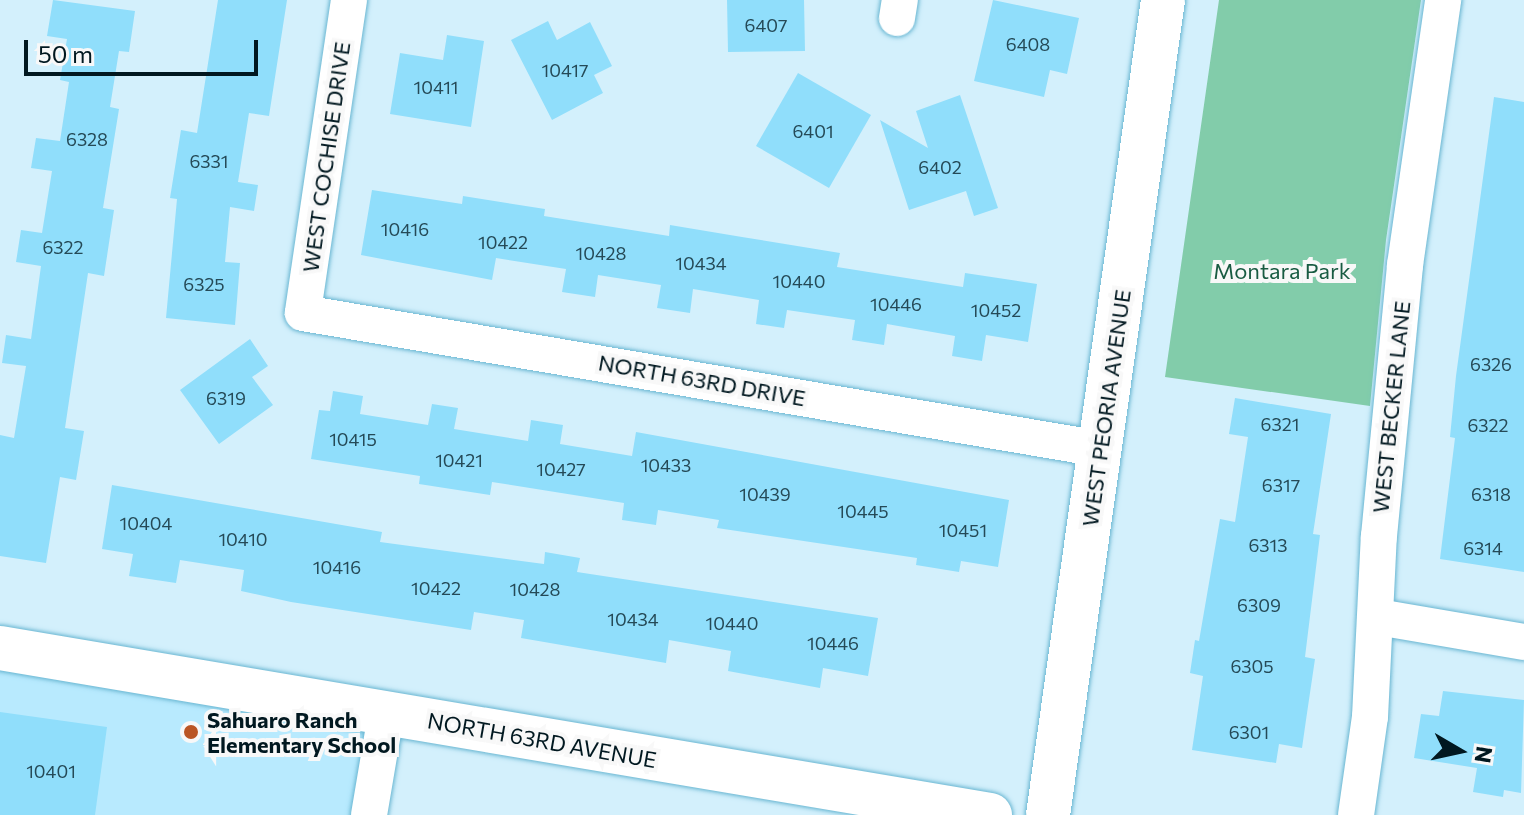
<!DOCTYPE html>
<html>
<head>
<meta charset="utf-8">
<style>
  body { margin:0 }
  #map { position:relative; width:1524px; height:815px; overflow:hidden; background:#d3f0fc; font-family:Commissioner,sans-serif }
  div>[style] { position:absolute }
  .built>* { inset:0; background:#b8eafe }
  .green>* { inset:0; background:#82ccaa }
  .building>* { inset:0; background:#90defb }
  .roads { filter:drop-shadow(0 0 2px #69b6d2) drop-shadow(0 0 2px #69b6d2) }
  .street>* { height:36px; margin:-18px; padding:0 18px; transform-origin:18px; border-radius:18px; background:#fff }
  .secondary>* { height:44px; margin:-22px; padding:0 22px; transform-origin:22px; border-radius:22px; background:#fff }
  .dots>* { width:22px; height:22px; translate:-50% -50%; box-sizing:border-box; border:4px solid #f8f8f8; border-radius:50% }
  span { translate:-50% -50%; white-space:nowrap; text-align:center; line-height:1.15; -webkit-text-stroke:8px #f8f8f8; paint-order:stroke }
  .number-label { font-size:18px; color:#254a57 }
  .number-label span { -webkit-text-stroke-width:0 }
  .street-label { font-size:22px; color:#011820 }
  .park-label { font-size:22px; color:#185b42 }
  .poi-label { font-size:22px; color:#011820; font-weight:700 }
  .left { translate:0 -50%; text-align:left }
  .north { position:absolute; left:1420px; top:711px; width:80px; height:80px; -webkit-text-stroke:6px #f8f8f8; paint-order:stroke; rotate:99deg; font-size:22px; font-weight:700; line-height:32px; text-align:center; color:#011820 }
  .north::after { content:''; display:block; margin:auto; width:28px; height:36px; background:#011820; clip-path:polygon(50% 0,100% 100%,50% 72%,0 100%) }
  .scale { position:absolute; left:24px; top:40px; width:234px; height:36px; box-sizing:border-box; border:4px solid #011820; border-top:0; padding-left:10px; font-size:24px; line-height:28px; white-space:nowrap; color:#011820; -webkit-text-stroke:6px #f8f8f8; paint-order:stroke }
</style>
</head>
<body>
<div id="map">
  <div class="built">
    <div style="clip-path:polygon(0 648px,386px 714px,369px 815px,0 815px)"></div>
  </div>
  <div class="green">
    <div style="clip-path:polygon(1219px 0,1421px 0,1386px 240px,1370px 406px,1165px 377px)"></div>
  </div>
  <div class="building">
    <div style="clip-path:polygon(53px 0,135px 11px,129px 52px,119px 51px,110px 107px,119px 109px,103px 208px,114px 210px,104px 276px,88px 273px,65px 428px,84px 431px,76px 480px,60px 477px,46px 563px,0 556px,0 435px,14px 438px,26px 366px,2px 363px,6px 335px,31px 339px,41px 266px,16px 262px,21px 230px,42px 233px,52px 171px,31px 168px,36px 138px,60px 141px,69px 82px,60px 80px,67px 39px,47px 36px)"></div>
    <div style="clip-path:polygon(218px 0,287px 0,269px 116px,249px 113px,238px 182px,258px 185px,254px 211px,230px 207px,225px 262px,240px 263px,235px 325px,166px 318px,177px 199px,170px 198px,181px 130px,197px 133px)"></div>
    <div style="clip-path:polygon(727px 0,804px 0,805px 51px,728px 52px)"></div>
    <div style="clip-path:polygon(993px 0,1079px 18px,1067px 74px,1050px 70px,1044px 97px,974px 81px)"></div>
    <div style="clip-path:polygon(548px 21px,557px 40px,590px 22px,612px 66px,594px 75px,603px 93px,552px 120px,511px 40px)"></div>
    <div style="clip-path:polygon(447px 35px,484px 41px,471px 127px,390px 114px,400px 53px,443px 60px)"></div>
    <div style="clip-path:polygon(798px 73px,871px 115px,829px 188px,756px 146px)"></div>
    <div style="clip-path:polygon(960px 95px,998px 208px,974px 216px,966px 191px,909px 210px,880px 120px,928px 148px,916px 111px)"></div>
    <div style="clip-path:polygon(1494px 97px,1524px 102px,1524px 572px,1440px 559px,1455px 438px,1450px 437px,1456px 376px)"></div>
    <div style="clip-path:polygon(372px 190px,462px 204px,463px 196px,545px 209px,544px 216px,669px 236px,670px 225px,742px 237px,840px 253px,837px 267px,963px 287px,965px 273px,1037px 284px,1028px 342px,986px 335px,982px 361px,952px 356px,955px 336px,887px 324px,884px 345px,852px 340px,855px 320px,787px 310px,784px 328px,756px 324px,759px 300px,693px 289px,690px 313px,657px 308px,661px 285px,598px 275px,595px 297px,562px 292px,566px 269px,496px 258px,492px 280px,361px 255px)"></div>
    <div style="clip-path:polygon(250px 339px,268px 366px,252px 377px,273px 405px,219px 444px,180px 390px)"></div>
    <div style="clip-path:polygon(333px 391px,363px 396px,360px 414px,428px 425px,432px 404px,458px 408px,454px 429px,528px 441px,531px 420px,563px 425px,560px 444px,632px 456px,636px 432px,1009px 500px,998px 567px,961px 561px,959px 572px,916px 565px,917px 558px,717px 528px,719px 520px,658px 510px,656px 525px,622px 520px,624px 503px,492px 482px,490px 495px,419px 484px,420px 476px,311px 459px,319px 410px,330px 411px)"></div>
    <div style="clip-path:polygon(1235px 398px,1331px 414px,1313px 534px,1320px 535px,1305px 657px,1315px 659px,1306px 720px,1302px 748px,1279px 744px,1276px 763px,1192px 750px,1203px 676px,1190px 673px,1195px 640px,1199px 641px,1220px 519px,1235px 522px,1248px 437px,1229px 434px)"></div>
    <div style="clip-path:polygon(112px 485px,382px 532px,380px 542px,544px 564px,545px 552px,580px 558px,577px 572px,878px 618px,868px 676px,823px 668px,820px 688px,728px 671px,731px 651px,669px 640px,666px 663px,521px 638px,524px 620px,474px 612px,471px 630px,291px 602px,241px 591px,244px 570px,180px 560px,176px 583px,129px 576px,133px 554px,102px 549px)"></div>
    <div style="clip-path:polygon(1443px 691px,1524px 700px,1521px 793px,1504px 790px,1503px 797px,1473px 792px,1477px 768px,1414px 758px,1421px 714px,1439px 716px)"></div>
    <div style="clip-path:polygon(0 712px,107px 727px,95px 815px,0 815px)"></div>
  </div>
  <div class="roads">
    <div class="street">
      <div style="left:349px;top:0;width:316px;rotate:98.4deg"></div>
      <div style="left:303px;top:313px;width:809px;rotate:9.68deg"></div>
      <div style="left:897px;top:18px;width:18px;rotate:-81deg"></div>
      <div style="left:1378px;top:617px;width:148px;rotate:9.7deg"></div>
      <div style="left:369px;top:815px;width:102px;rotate:-80.4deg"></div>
      <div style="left:1356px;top:815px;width:99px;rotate:-81.9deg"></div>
      <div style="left:1370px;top:717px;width:181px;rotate:-87.2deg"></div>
      <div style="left:1379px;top:536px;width:272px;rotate:-84.5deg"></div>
      <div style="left:1405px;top:265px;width:268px;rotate:-81.8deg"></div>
    </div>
    <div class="secondary">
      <div style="left:0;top:648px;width:1004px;rotate:9.57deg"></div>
      <div style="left:1048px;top:815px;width:823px;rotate:-81.97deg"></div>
    </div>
  </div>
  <div class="dots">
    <div style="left:191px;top:732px;background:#ba5524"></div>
  </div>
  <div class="number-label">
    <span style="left:766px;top:25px">6407</span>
    <span style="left:1028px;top:44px">6408</span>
    <span style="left:565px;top:70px">10417</span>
    <span style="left:436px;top:87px">10411</span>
    <span style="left:813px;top:131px">6401</span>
    <span style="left:87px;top:139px">6328</span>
    <span style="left:209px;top:161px">6331</span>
    <span style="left:940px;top:167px">6402</span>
    <span style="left:405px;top:229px">10416</span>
    <span style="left:503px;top:242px">10422</span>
    <span style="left:63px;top:247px">6322</span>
    <span style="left:601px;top:253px">10428</span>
    <span style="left:701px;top:263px">10434</span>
    <span style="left:799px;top:281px">10440</span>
    <span style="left:204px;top:284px">6325</span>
    <span style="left:896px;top:304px">10446</span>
    <span style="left:996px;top:310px">10452</span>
    <span style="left:1491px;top:364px">6326</span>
    <span style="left:226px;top:398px">6319</span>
    <span style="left:1280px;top:424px">6321</span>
    <span style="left:1488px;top:425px">6322</span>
    <span style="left:353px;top:439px">10415</span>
    <span style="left:459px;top:460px">10421</span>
    <span style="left:666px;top:465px">10433</span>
    <span style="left:561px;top:469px">10427</span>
    <span style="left:1281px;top:485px">6317</span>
    <span style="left:765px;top:494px">10439</span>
    <span style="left:1491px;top:494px">6318</span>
    <span style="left:863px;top:511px">10445</span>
    <span style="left:146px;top:523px">10404</span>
    <span style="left:963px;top:530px">10451</span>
    <span style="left:243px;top:539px">10410</span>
    <span style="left:1268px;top:545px">6313</span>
    <span style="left:1483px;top:548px">6314</span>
    <span style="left:337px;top:567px">10416</span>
    <span style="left:436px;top:588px">10422</span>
    <span style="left:535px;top:589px">10428</span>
    <span style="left:1259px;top:605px">6309</span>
    <span style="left:633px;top:619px">10434</span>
    <span style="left:732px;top:623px">10440</span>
    <span style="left:833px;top:643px">10446</span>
    <span style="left:1252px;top:666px">6305</span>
    <span style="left:1249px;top:732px">6301</span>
    <span style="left:51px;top:771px">10401</span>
  </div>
  <div class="street-label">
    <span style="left:326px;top:157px;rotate:-82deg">WEST COCHISE DRIVE</span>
    <span style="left:702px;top:380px;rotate:10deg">NORTH 63RD DRIVE</span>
    <span style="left:1391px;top:407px;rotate:-84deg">WEST BECKER LANE</span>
    <span style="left:1106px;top:408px;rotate:-82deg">WEST PEORIA AVENUE</span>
    <span style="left:542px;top:740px;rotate:10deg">NORTH 63RD AVENUE</span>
  </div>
  <div class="park-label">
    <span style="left:1282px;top:271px">Montara Park</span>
  </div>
  <div class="poi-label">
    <span class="left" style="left:207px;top:732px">Sahuaro Ranch<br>Elementary School</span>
  </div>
  <div class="north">N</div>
  <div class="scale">50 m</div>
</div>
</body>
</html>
